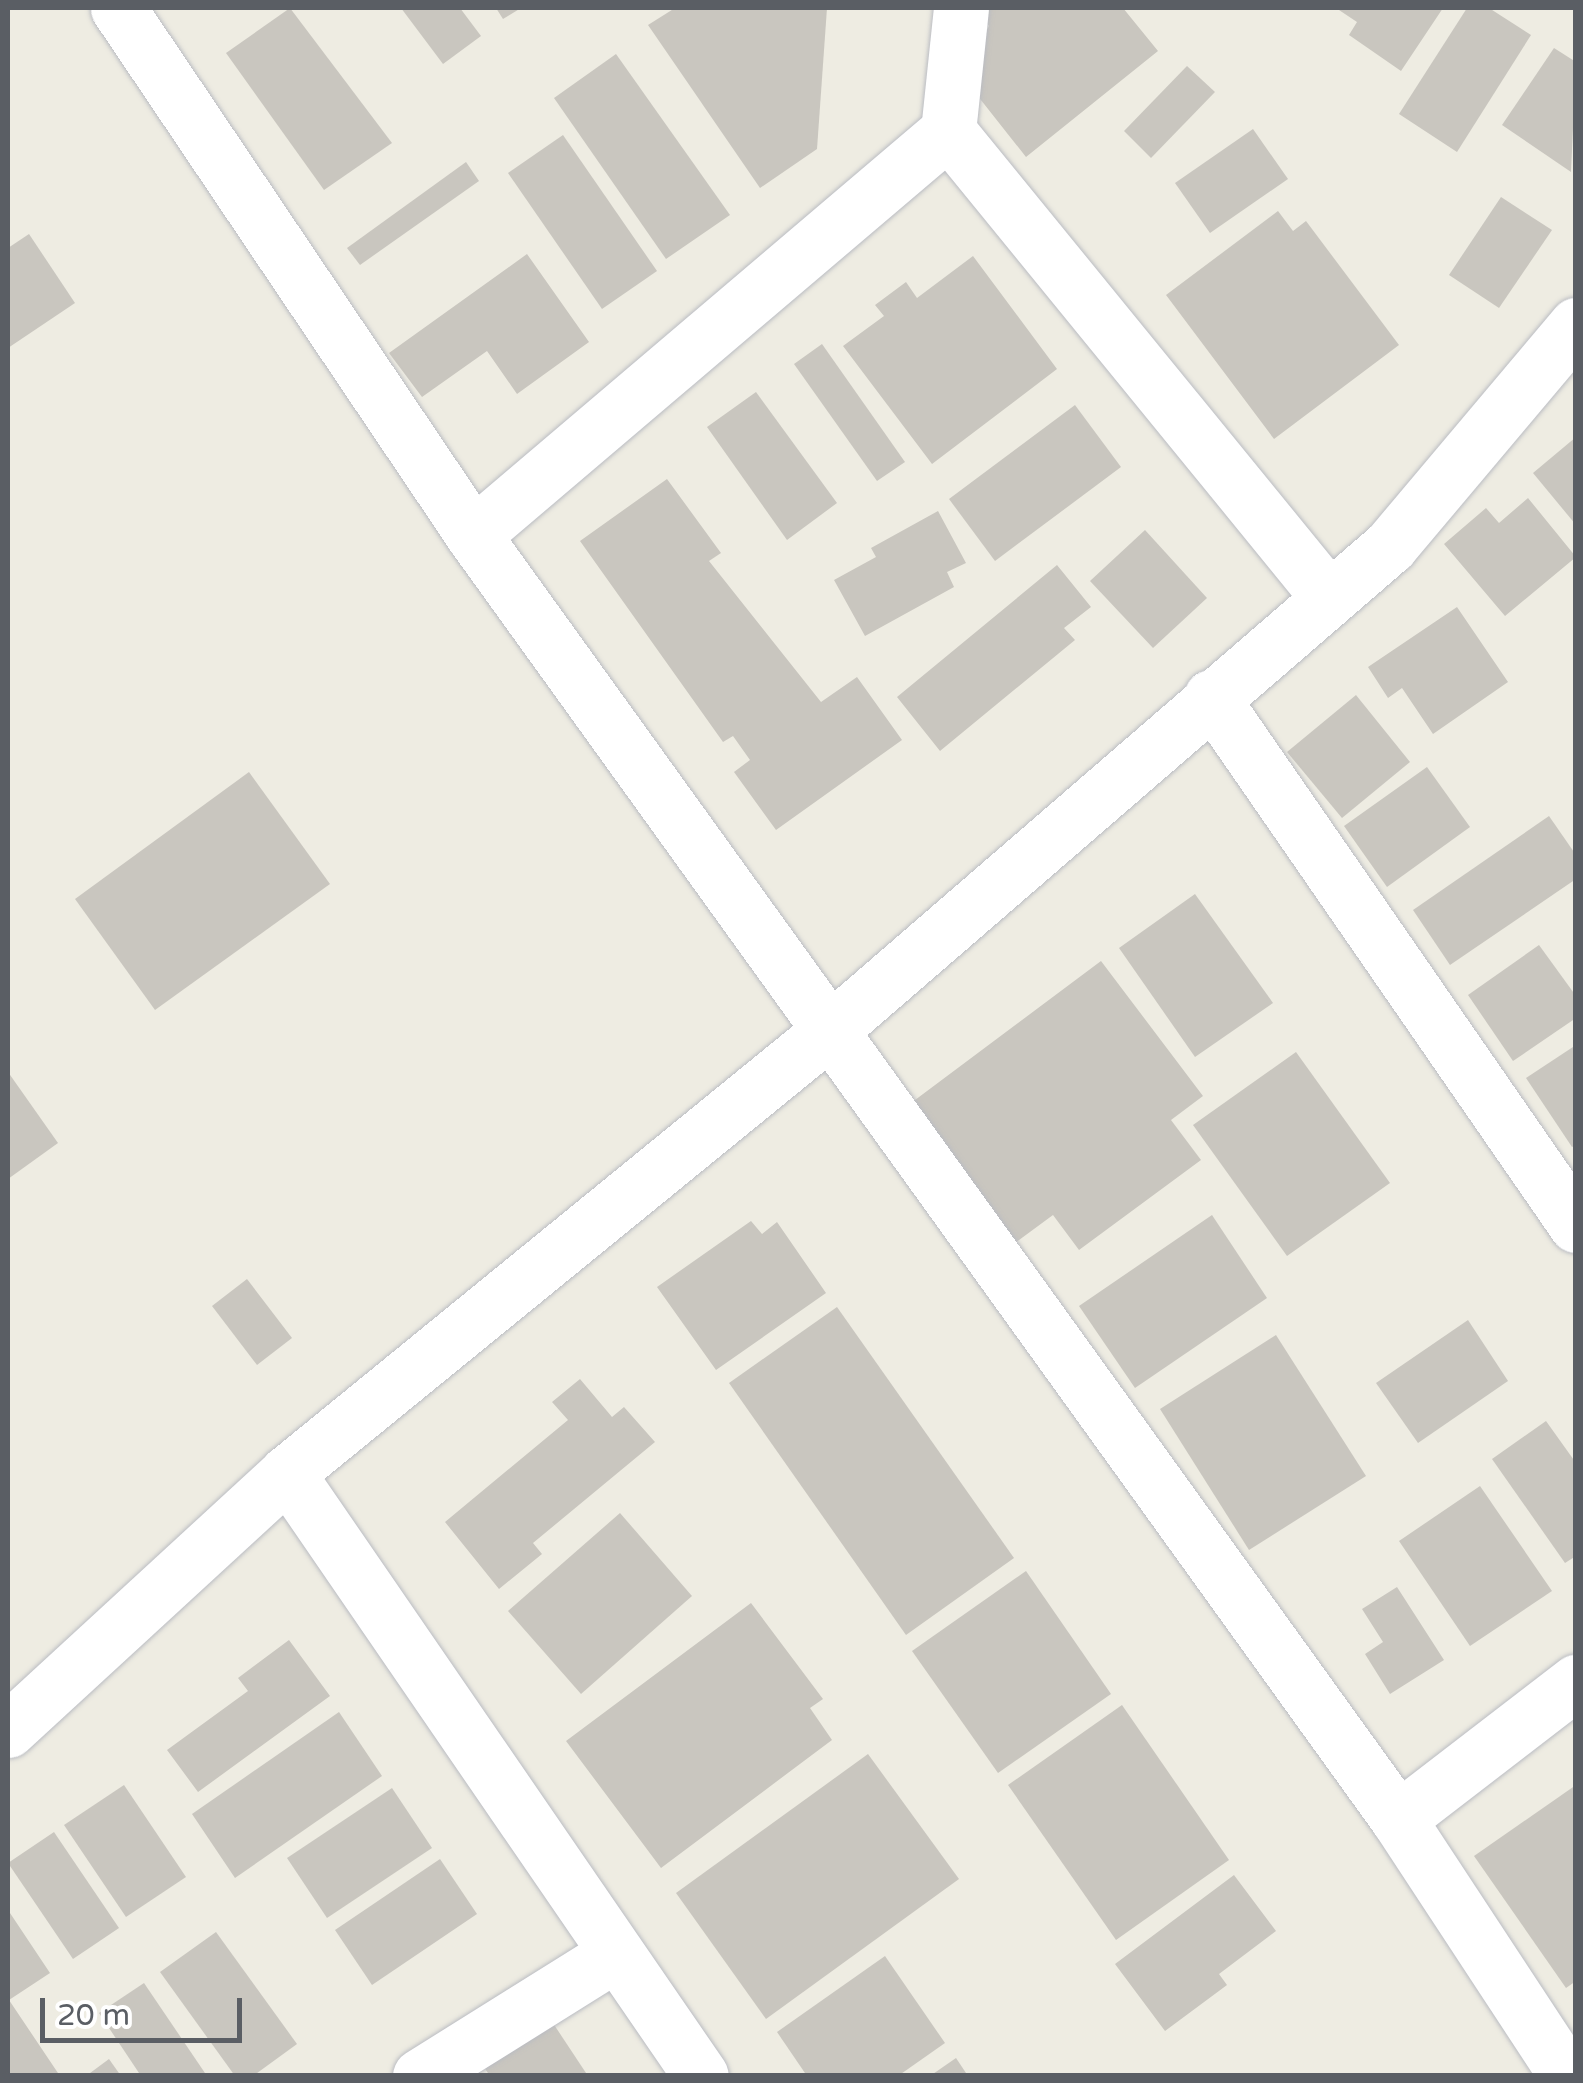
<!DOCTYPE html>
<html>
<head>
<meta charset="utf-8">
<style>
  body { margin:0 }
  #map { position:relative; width:1583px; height:2083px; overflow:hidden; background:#eeece2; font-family:"Varela Round",sans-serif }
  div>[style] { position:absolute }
  .building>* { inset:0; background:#c9c6bf }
  .roads { filter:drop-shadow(0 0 2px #babcc2) drop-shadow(0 0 2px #babcc2) }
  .minor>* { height:55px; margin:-27.5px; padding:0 27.5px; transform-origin:27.5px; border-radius:27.5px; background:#fff }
  .tertiary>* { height:55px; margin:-27.5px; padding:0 27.5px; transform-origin:27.5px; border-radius:27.5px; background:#fff }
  span { translate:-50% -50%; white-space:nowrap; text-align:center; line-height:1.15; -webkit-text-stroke:9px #fff; paint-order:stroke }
  .frame { position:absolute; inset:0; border:10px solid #5a5e64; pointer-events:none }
  .scale { position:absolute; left:40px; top:1998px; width:202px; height:45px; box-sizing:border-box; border:5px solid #5a5e64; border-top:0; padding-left:12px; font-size:30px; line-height:35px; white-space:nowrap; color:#5a5e64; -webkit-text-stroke:8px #fff; paint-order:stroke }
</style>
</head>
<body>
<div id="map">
  <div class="building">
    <div style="clip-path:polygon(290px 8px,392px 143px,324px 190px,226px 53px)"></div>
    <div style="clip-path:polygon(401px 8px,460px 8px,481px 36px,443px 64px)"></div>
    <div style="clip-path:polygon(496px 8px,521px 8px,503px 19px)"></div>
    <div style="clip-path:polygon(675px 8px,827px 8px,817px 149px,760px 188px,648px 25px)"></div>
    <div style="clip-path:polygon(977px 8px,1123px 8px,1158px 51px,1026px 157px,962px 76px,989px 26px)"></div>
    <div style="clip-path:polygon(1336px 8px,1443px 8px,1401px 71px,1349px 35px,1357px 22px)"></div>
    <div style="clip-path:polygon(1467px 8px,1489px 8px,1531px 35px,1457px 152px,1399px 114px)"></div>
    <div style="clip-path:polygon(1554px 48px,1576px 62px,1571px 172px,1502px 125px)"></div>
    <div style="clip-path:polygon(616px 54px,730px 215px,666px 259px,554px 98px)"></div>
    <div style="clip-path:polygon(1187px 66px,1215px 92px,1151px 158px,1124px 131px)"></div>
    <div style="clip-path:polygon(1253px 129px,1288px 179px,1210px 233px,1175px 183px)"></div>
    <div style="clip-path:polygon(563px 135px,657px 271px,602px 309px,508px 173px)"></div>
    <div style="clip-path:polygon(466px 162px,479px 181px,360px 265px,347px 248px)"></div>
    <div style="clip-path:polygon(1501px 197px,1552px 230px,1499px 308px,1449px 275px)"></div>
    <div style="clip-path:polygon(1278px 211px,1293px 231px,1306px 221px,1399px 345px,1274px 439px,1166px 295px)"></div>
    <div style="clip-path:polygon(29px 234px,75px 303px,8px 348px,8px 248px)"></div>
    <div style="clip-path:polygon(527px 254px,589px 342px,517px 394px,487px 351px,422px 397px,389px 353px)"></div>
    <div style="clip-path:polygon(973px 256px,1057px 369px,932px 464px,843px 346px,884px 316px,875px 305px,906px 282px,917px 298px)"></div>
    <div style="clip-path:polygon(822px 344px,905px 462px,877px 481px,794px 364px)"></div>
    <div style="clip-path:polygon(756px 392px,837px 503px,787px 540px,707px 427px)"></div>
    <div style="clip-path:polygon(1075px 405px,1121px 467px,995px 561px,949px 499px)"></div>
    <div style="clip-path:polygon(1576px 437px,1576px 525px,1533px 473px)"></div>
    <div style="clip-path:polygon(667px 479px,721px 553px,709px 561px,821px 702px,857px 677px,902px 740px,776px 830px,734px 772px,750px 760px,733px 736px,723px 742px,580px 541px)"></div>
    <div style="clip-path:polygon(1528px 498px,1576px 557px,1505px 616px,1444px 544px,1486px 508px,1499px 523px)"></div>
    <div style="clip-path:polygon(938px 511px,966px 563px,947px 572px,954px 587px,865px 636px,834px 580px,876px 557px,871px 548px)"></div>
    <div style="clip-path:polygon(1145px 530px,1207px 598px,1153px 648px,1090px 581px)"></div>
    <div style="clip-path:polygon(1057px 565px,1091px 607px,1064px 628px,1075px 640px,940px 751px,897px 697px)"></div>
    <div style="clip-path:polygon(1457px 607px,1508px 682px,1433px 734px,1402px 688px,1388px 698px,1368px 667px)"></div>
    <div style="clip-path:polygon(1356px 695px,1410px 762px,1342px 818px,1287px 752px)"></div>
    <div style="clip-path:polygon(1427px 767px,1470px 827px,1387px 887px,1344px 826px)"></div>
    <div style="clip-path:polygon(249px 772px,330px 884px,155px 1010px,75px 899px)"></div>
    <div style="clip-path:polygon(1549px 816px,1576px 855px,1576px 879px,1450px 965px,1413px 910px)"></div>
    <div style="clip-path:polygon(1195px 894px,1273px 1003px,1195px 1057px,1119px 948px)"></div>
    <div style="clip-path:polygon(1539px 945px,1576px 996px,1576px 1018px,1513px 1061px,1468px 995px)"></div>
    <div style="clip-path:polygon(1101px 961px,1203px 1096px,1171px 1120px,1201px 1160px,1079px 1250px,1053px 1215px,1015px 1243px,911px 1103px)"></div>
    <div style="clip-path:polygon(1576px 1045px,1576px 1145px,1572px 1147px,1526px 1078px)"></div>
    <div style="clip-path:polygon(1296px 1052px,1390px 1183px,1287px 1256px,1193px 1125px)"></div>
    <div style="clip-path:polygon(8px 1072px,58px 1143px,8px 1179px)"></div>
    <div style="clip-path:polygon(1212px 1215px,1267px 1298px,1135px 1388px,1079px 1306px)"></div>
    <div style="clip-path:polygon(751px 1221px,762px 1234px,777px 1222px,826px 1293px,716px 1370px,657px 1287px)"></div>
    <div style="clip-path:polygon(247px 1279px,292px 1338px,257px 1365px,212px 1306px)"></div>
    <div style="clip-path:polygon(837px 1307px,1014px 1558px,906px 1635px,729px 1383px)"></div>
    <div style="clip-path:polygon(1468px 1320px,1508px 1381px,1418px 1443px,1376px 1383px)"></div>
    <div style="clip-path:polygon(1276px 1335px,1366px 1476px,1249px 1550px,1160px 1409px)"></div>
    <div style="clip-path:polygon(580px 1379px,612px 1417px,624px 1407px,655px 1442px,533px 1543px,542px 1554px,499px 1589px,445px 1522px,568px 1420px,552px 1402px)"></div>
    <div style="clip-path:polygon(1546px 1421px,1576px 1463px,1576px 1556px,1565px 1563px,1492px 1459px)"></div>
    <div style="clip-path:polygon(1480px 1486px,1552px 1591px,1470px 1646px,1399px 1541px)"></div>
    <div style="clip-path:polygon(620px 1513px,692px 1596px,581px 1694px,508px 1611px)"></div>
    <div style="clip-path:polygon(1026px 1571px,1111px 1694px,998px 1773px,912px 1651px)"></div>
    <div style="clip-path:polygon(1397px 1587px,1444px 1660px,1390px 1694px,1365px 1654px,1383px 1642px,1362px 1609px)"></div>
    <div style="clip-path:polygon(751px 1603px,823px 1699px,810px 1708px,832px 1740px,661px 1868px,566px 1741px)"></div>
    <div style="clip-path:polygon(289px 1640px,330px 1696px,198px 1792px,167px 1750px,248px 1691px,238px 1678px)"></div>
    <div style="clip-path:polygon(1122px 1705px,1229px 1860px,1116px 1940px,1008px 1785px)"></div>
    <div style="clip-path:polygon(339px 1712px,382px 1776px,235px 1878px,192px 1814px)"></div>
    <div style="clip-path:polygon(868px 1754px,959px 1879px,766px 2019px,676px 1893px)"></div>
    <div style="clip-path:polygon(124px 1785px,186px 1877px,126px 1917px,64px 1825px)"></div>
    <div style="clip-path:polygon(1576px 1785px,1576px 1981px,1566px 1988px,1474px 1856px)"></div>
    <div style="clip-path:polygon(392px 1788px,432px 1848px,327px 1918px,287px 1858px)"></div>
    <div style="clip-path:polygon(54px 1832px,119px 1928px,73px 1959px,8px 1863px)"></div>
    <div style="clip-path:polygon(440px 1859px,477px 1914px,372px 1985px,335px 1930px)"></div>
    <div style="clip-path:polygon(1234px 1875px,1276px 1931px,1219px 1974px,1227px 1985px,1165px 2031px,1115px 1964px)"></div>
    <div style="clip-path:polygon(8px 1910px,50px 1973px,9px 2000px,60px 2076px,8px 2076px)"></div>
    <div style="clip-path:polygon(216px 1932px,297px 2044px,253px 2076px,235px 2076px,160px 1972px)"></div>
    <div style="clip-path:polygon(885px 1956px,945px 2043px,898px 2076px,807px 2076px,777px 2032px)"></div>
    <div style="clip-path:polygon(144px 1983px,207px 2076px,141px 2076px,99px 2013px)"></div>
    <div style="clip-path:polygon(541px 2005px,588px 2076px,490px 2076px,473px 2051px)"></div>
    <div style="clip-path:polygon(956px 2058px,968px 2076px,930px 2076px)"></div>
    <div style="clip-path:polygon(109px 2059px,121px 2076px,86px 2076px)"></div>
  </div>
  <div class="roads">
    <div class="minor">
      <div style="left:961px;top:8px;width:124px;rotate:96deg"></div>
      <div style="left:948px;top:131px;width:603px;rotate:50.79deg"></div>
      <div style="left:473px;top:535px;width:624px;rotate:-40.38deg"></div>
      <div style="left:1211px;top:697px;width:642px;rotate:55.34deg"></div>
      <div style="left:287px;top:1473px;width:731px;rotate:55.53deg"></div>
      <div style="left:8px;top:1730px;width:379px;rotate:-42.6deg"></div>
      <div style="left:287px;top:1473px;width:698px;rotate:-39.19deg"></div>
      <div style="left:828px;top:1032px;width:743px;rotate:-40.85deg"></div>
      <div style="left:1390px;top:546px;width:289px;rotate:-49.9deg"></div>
      <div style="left:1398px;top:1819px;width:225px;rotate:-37.6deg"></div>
      <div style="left:420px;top:2076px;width:229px;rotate:-32deg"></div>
    </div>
    <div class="tertiary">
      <div style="left:118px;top:8px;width:635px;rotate:56.03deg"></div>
      <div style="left:473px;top:535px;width:1582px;rotate:54.23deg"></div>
      <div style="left:1398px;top:1819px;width:308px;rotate:56.7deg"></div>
    </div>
  </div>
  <div class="frame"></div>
  <div class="scale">20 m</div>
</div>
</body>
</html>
